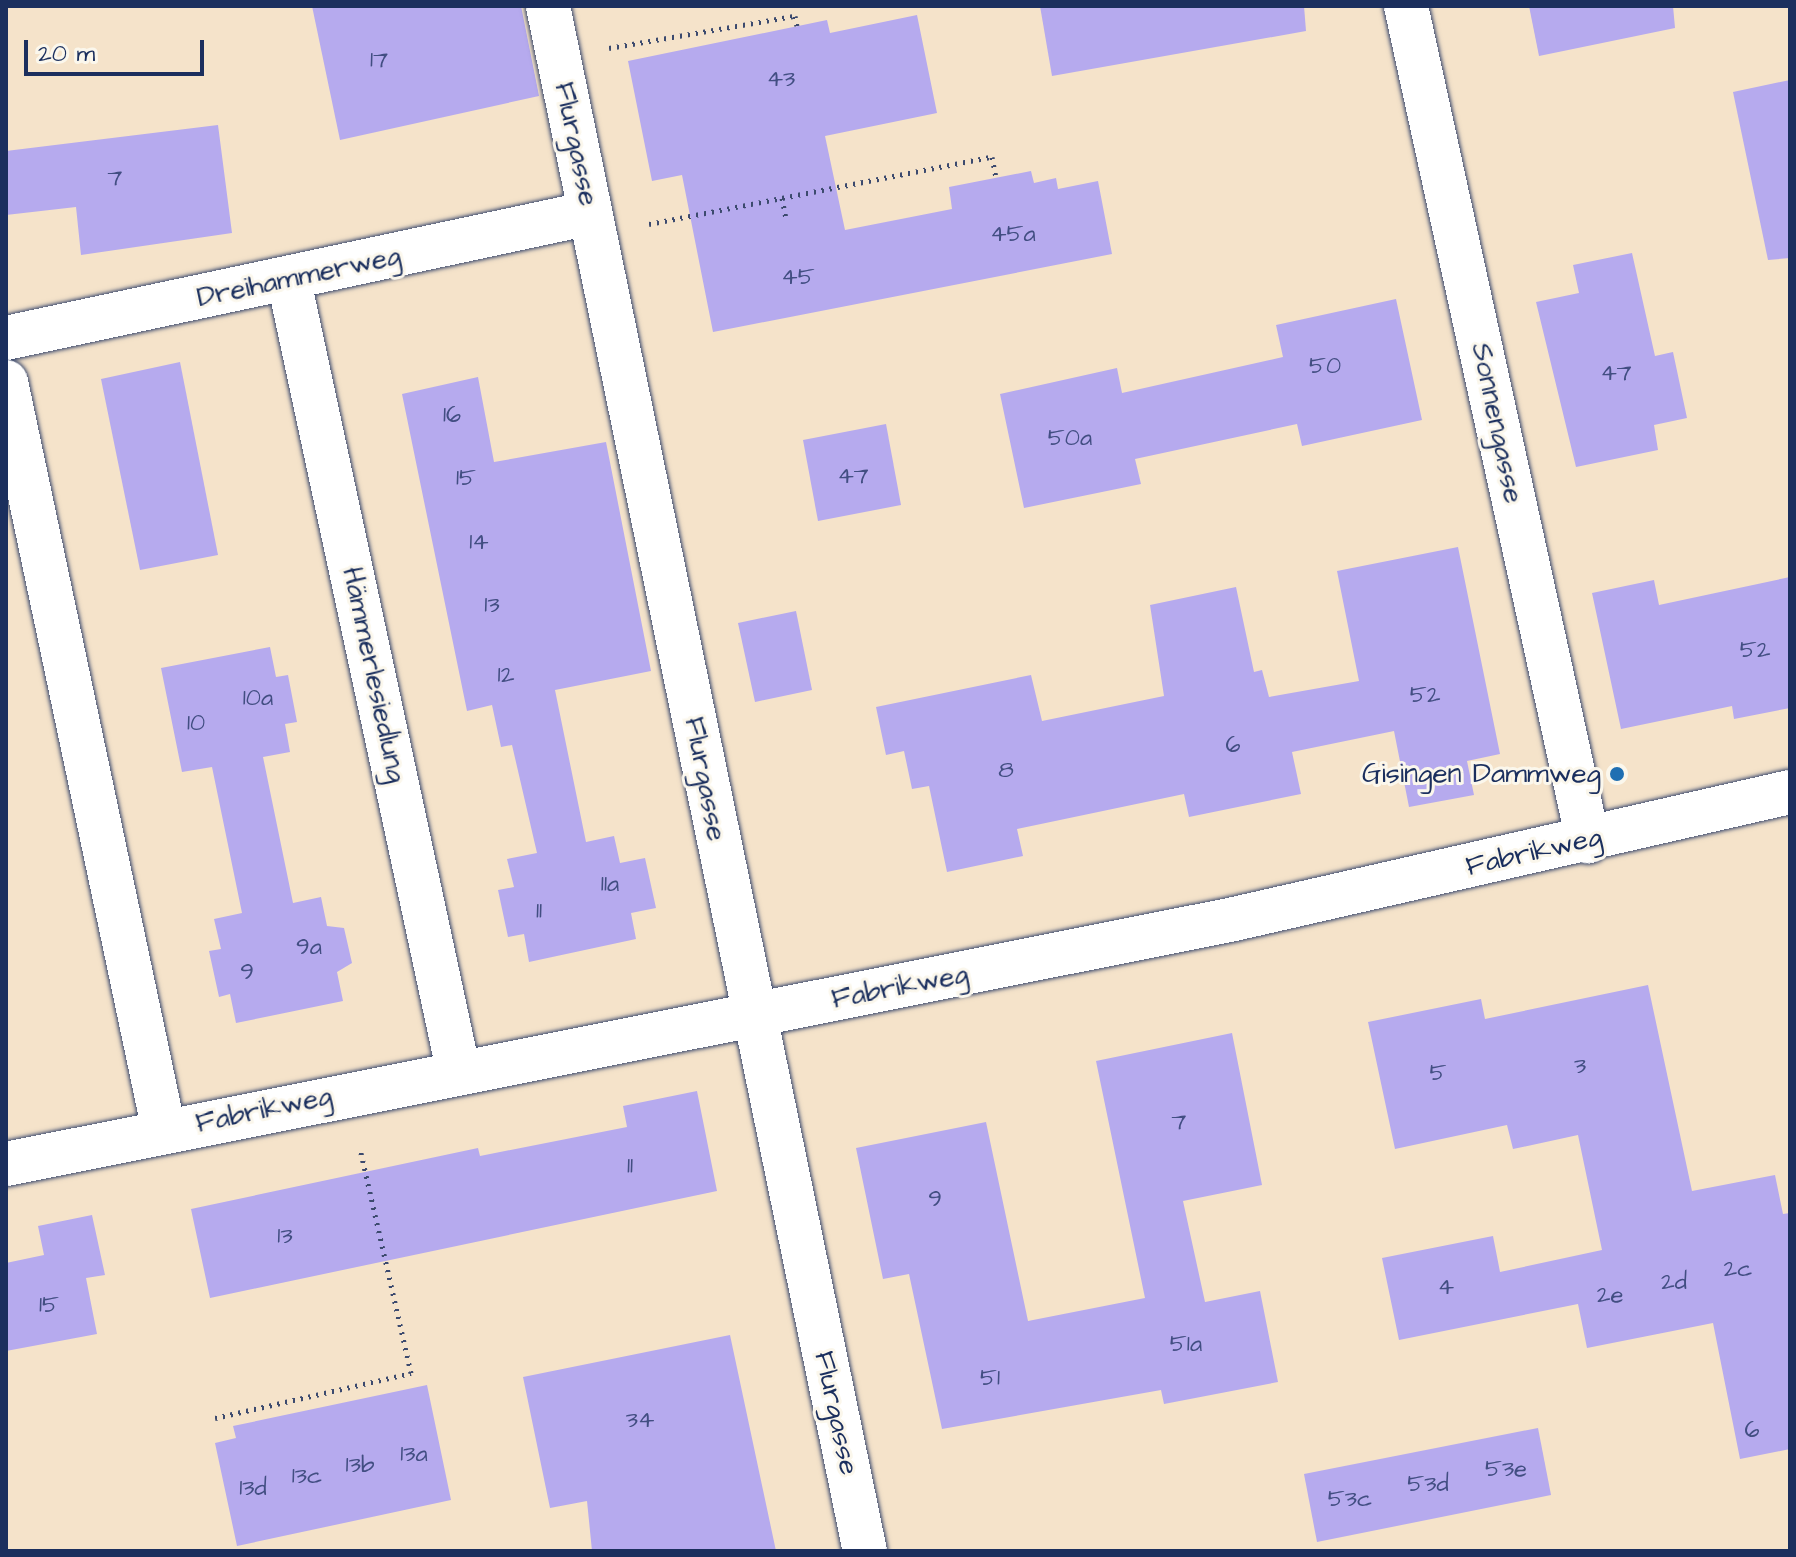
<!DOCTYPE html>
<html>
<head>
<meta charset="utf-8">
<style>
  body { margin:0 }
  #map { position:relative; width:1796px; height:1557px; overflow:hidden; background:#f5e3ca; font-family:"Architects Daughter",sans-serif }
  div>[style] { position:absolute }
  .building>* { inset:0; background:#b6aaee }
  .path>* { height:5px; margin-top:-2.5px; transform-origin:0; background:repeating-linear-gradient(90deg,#3c4a6e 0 2px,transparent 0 8px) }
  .roads { filter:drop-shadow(0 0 2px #3c4a6e) drop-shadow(0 0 2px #3c4a6e) }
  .minor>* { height:44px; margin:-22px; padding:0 22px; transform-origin:22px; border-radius:22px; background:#fff }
  .dots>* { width:22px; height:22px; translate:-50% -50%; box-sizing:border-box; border:4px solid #fbf7ec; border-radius:50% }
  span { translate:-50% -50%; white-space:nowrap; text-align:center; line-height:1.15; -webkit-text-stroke:6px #fbf7ec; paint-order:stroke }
  .number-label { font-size:24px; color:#424e82 }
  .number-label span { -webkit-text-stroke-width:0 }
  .street-label { font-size:28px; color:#1b2f5e }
  .poi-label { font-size:28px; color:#1b2f5e }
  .right { translate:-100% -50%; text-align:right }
  .frame { position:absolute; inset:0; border:8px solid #1b2f5e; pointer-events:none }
  .scale { position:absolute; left:24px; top:40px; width:180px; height:36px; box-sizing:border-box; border:4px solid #1b2f5e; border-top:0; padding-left:10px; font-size:24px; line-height:28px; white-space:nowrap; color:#1b2f5e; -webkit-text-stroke:6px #fbf7ec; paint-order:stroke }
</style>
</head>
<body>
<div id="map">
  <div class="building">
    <div style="clip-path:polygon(312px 6px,521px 6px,539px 96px,340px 140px)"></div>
    <div style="clip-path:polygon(1040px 6px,1304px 6px,1306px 31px,1052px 76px)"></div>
    <div style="clip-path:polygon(1529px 6px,1673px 6px,1675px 28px,1539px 56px)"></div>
    <div style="clip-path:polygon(917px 15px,937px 113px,825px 136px,845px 230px,952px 209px,949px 187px,1031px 171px,1034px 183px,1056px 178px,1058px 189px,1098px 181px,1112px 254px,713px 332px,682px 175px,652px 181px,628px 61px,827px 20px,830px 33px)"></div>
    <div style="clip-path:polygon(1790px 80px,1790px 258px,1768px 260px,1733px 92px)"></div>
    <div style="clip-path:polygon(218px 125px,232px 233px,81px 255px,76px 207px,6px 215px,6px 151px)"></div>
    <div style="clip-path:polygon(1632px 253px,1655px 356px,1673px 352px,1687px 418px,1654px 425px,1658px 450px,1576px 467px,1536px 302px,1579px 293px,1573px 265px)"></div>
    <div style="clip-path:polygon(1396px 299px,1422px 420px,1302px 446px,1297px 424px,1135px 459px,1141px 484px,1024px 508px,1000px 394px,1117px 368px,1122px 393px,1283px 357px,1276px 325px)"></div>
    <div style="clip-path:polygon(180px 362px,218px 555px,140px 570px,101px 379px)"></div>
    <div style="clip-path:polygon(478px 377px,494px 462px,606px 442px,651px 671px,555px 690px,586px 842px,614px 836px,620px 863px,645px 858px,656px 908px,631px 913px,636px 939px,529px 962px,524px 934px,508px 937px,498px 890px,514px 887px,507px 859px,537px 853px,512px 745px,501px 747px,492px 705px,467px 711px,402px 394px)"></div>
    <div style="clip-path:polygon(886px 424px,901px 505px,818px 521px,803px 440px)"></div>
    <div style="clip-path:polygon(1458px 547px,1500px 754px,1467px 761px,1474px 795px,1409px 807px,1394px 731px,1292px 752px,1301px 794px,1189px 817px,1184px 794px,1017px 829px,1023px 856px,947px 872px,929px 786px,912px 789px,904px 751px,886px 755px,876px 707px,1031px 675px,1042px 721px,1164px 696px,1150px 605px,1236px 587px,1254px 672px,1262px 670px,1269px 697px,1359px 681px,1337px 571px)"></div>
    <div style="clip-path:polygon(1790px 577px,1790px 708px,1734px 719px,1732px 706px,1621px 729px,1592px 593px,1654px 580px,1659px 605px)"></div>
    <div style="clip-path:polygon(796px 611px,812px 690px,755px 702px,738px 623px)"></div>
    <div style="clip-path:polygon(270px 647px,276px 677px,288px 675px,297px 722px,285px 724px,290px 752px,263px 757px,293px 903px,321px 897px,327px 926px,344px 928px,352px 963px,337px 972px,343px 1001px,236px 1023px,230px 994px,219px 997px,209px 951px,221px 949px,214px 919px,242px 913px,212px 767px,182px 772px,161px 668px)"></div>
    <div style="clip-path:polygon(1648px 985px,1692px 1191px,1775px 1175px,1783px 1214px,1790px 1213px,1790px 1449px,1740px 1459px,1713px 1323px,1587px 1348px,1578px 1304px,1399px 1340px,1382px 1258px,1493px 1236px,1500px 1272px,1602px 1250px,1578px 1135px,1513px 1149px,1507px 1125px,1395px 1149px,1368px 1022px,1481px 999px,1485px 1019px)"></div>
    <div style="clip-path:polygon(1232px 1033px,1262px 1185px,1183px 1201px,1205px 1302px,1260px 1291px,1278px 1382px,1164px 1404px,1161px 1390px,942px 1429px,909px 1274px,883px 1279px,856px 1148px,986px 1122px,1028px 1321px,1145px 1298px,1096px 1061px)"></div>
    <div style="clip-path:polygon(697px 1091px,717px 1191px,210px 1298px,191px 1209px,478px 1148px,480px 1156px,627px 1127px,623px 1106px)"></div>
    <div style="clip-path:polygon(92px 1215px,105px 1275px,86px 1278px,97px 1334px,6px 1351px,6px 1263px,44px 1255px,38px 1226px)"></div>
    <div style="clip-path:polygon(730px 1335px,776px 1551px,592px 1551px,587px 1501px,550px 1508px,523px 1377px)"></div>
    <div style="clip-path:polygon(427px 1385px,451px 1500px,237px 1546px,215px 1443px,236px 1438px,233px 1426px)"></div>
    <div style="clip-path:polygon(1538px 1428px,1551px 1495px,1317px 1542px,1304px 1474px)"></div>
  </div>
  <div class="path">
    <div style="left:609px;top:48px;width:189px;rotate:-9.8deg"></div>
    <div style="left:795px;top:16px;width:10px;rotate:79deg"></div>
    <div style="left:782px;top:198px;width:21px;rotate:79deg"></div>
    <div style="left:649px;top:224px;width:349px;rotate:-11.1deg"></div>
    <div style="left:992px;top:157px;width:21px;rotate:79deg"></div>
    <div style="left:215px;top:1418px;width:201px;rotate:-12.9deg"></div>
    <div style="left:411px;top:1373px;width:230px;rotate:-102.8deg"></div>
  </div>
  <div class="roads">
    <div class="minor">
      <div style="left:548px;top:6px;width:1577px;rotate:78.41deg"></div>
      <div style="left:1406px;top:6px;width:855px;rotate:77.7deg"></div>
      <div style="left:289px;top:281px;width:806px;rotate:77.9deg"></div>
      <div style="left:6px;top:338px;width:597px;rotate:-12.08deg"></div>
      <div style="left:6px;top:382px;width:765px;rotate:78.09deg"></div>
      <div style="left:6px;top:1164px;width:1252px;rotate:-11.28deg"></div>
      <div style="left:1234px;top:919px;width:570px;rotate:-12.87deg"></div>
    </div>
  </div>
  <div class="dots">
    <div style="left:1617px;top:774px;background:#1f6fb2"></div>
  </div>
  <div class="number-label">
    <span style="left:379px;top:61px">17</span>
    <span style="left:781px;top:80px">43</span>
    <span style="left:115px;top:179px">7</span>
    <span style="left:1013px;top:235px">45a</span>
    <span style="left:798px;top:278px">45</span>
    <span style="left:1325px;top:367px">50</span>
    <span style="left:1616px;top:374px">47</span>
    <span style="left:452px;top:416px">16</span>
    <span style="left:1070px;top:439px">50a</span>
    <span style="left:853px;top:477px">47</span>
    <span style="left:466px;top:479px">15</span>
    <span style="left:479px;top:543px">14</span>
    <span style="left:492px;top:606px">13</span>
    <span style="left:1755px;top:651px">52</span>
    <span style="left:506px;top:676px">12</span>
    <span style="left:1425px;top:696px">52</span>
    <span style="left:258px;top:699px">10a</span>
    <span style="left:196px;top:724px">10</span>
    <span style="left:1233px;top:746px">6</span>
    <span style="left:1006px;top:771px">8</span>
    <span style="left:610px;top:885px">11a</span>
    <span style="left:539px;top:912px">11</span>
    <span style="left:309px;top:948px">9a</span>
    <span style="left:247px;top:973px">9</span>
    <span style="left:1580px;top:1067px">3</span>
    <span style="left:1438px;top:1074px">5</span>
    <span style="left:1179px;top:1123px">7</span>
    <span style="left:630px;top:1167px">11</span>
    <span style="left:935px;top:1200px">9</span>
    <span style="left:285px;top:1237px">13</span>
    <span style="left:1738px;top:1270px">2c</span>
    <span style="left:1674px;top:1283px">2d</span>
    <span style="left:1446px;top:1288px">4</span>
    <span style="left:1610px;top:1296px">2e</span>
    <span style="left:49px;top:1306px">15</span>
    <span style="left:1186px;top:1345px">51a</span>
    <span style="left:990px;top:1379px">51</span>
    <span style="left:640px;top:1421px">34</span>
    <span style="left:1752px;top:1431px">6</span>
    <span style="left:414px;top:1455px">13a</span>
    <span style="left:360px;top:1466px">13b</span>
    <span style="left:1506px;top:1470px">53e</span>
    <span style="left:307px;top:1477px">13c</span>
    <span style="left:1428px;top:1485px">53d</span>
    <span style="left:253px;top:1489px">13d</span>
    <span style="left:1350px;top:1500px">53c</span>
  </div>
  <div class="street-label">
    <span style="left:576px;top:144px;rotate:78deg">Flurgasse</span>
    <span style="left:299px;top:277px;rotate:-12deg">Dreihammerweg</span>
    <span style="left:1497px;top:423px;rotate:78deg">Sonnengasse</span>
    <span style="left:374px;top:675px;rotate:78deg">Hämmerlesiedlung</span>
    <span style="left:705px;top:779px;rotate:79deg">Flurgasse</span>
    <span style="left:1534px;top:852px;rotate:-13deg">Fabrikweg</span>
    <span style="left:900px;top:987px;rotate:-11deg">Fabrikweg</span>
    <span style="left:264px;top:1110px;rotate:-12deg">Fabrikweg</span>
    <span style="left:836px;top:1413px;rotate:78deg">Flurgasse</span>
  </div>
  <div class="poi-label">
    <span class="right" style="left:1601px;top:774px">Gisingen Dammweg</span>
  </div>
  <div class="frame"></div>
  <div class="scale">20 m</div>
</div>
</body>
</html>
